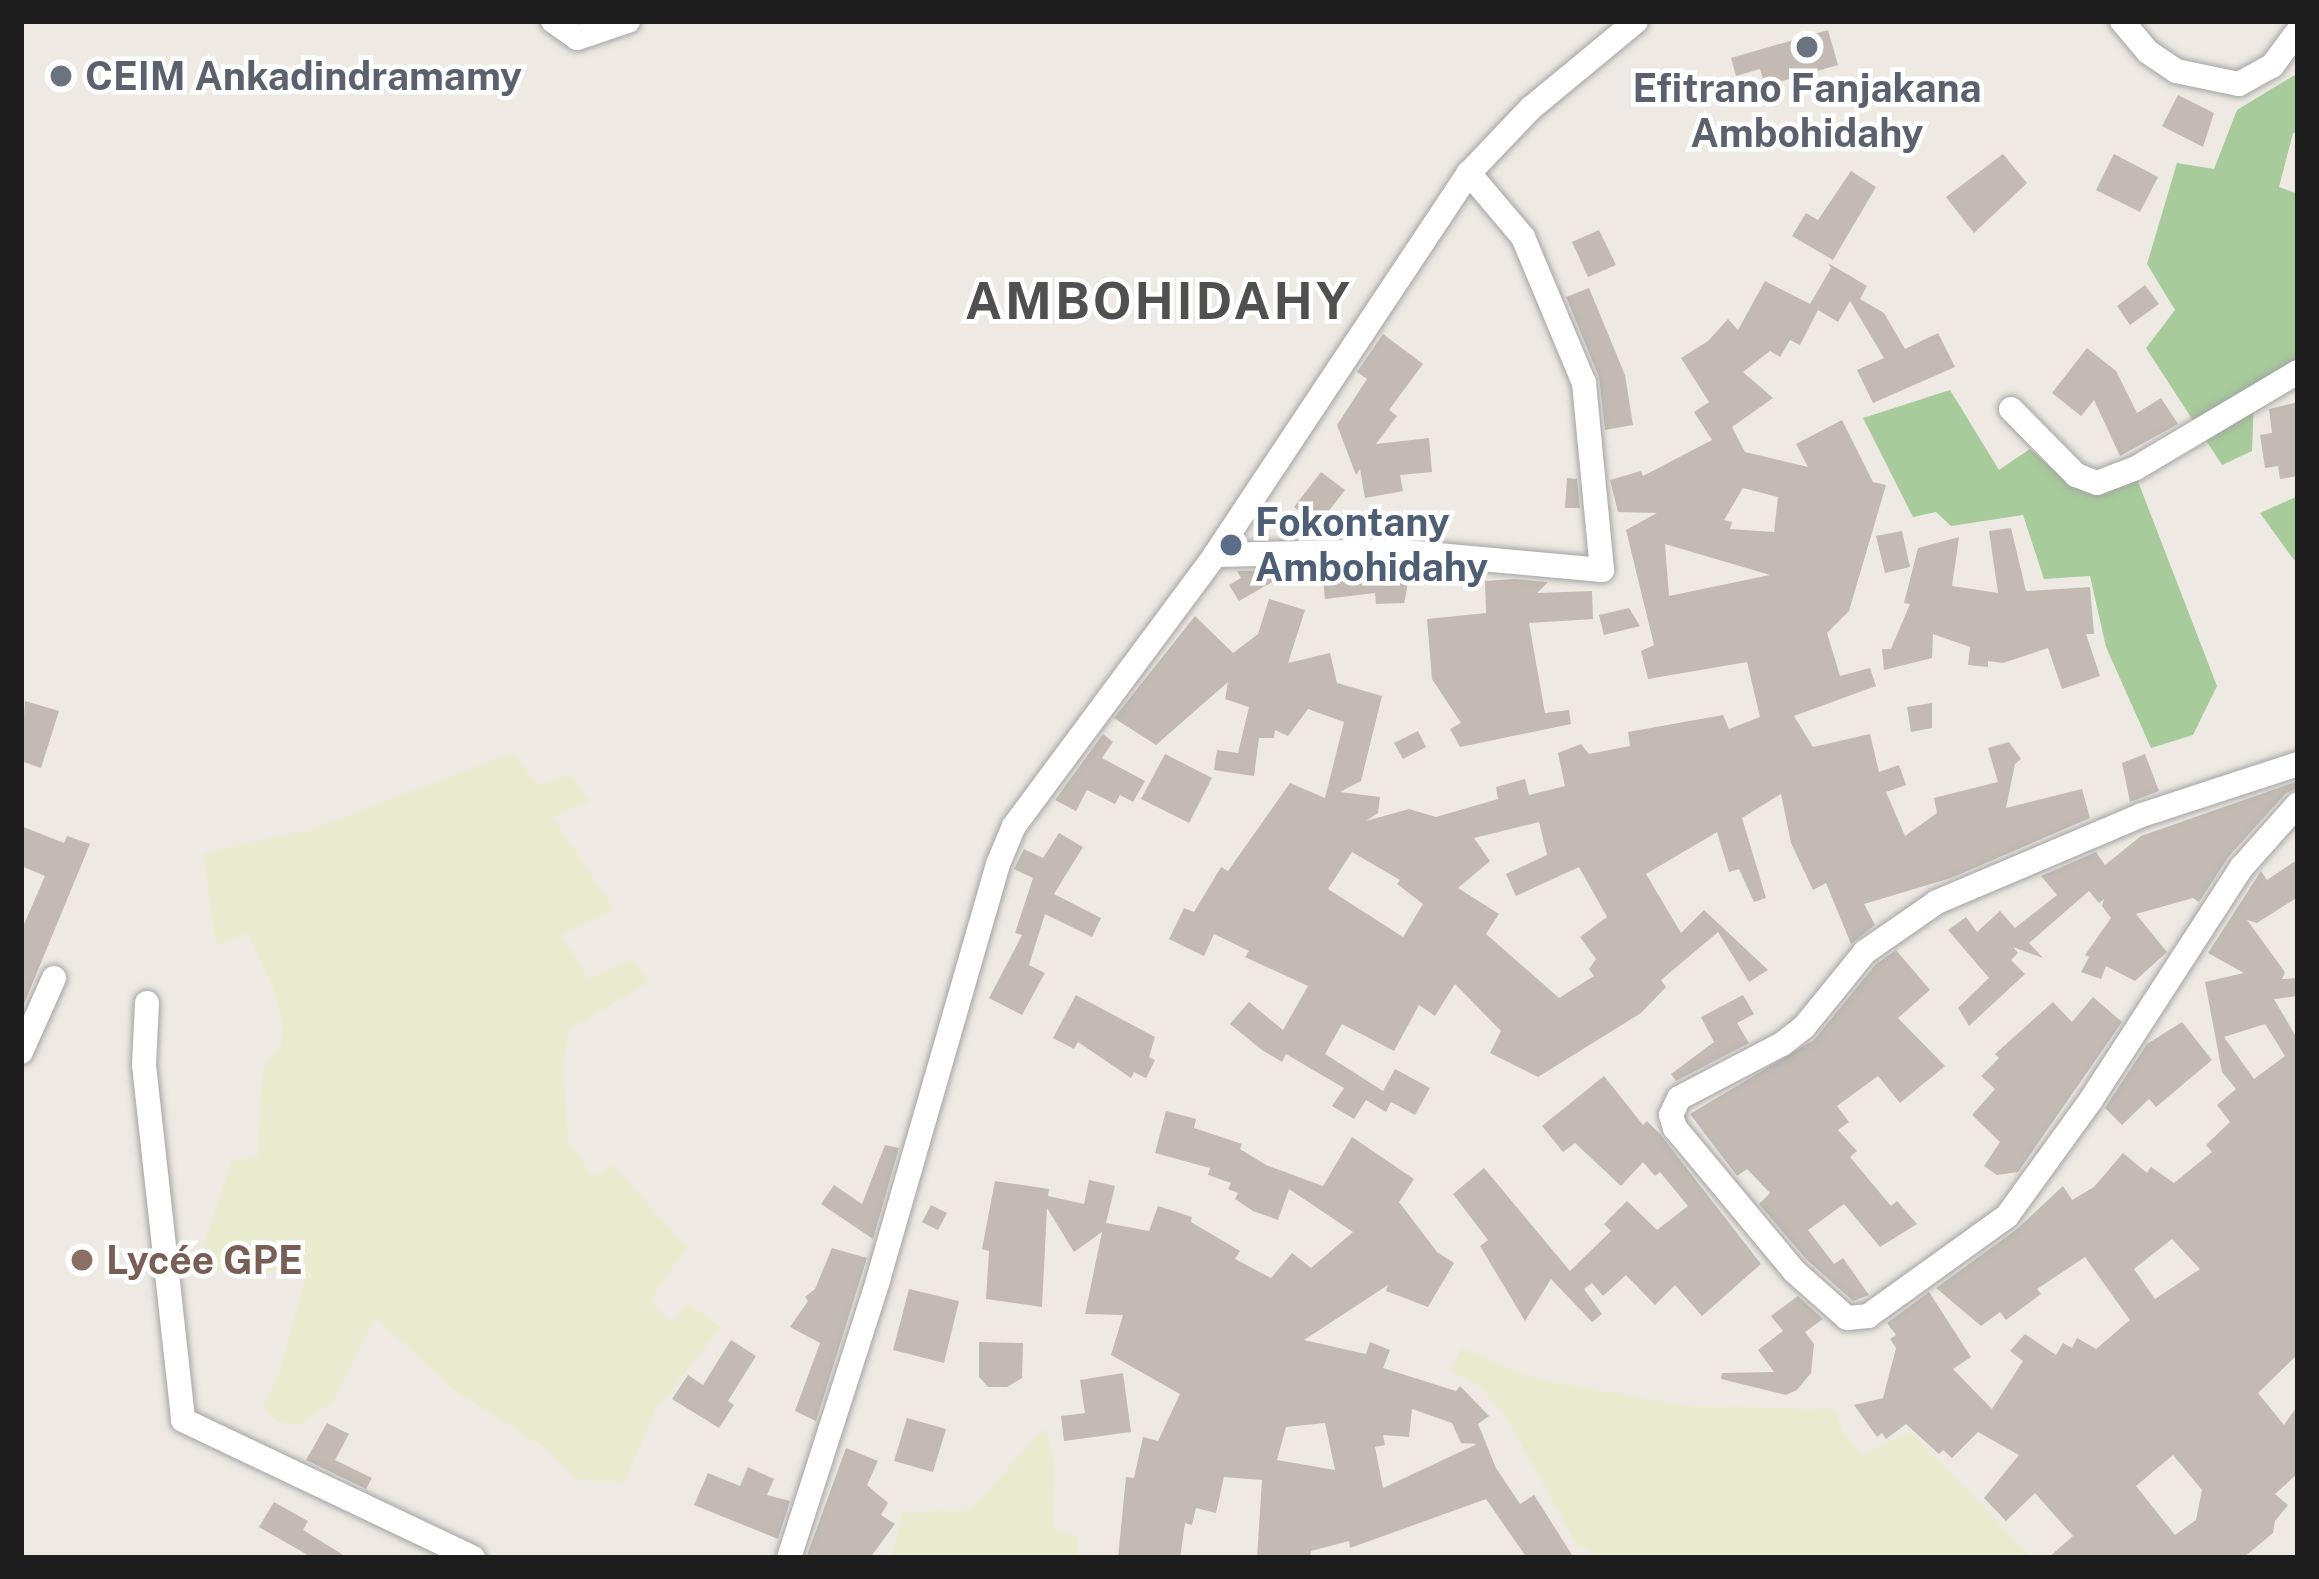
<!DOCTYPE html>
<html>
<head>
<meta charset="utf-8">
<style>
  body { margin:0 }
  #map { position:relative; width:2319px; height:1579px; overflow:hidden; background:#eeeae3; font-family:"Public Sans",sans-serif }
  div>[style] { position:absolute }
  .farmland>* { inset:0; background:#e9eccf }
  .forest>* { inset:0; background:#a7cb9a }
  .building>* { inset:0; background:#c2bab3 }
  .roads { filter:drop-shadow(0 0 3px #a4a4a4) drop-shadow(0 0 3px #a4a4a4) }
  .minor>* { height:24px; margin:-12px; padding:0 12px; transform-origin:12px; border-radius:12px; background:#fff }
  .dots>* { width:33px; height:33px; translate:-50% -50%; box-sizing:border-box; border:6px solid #fff; border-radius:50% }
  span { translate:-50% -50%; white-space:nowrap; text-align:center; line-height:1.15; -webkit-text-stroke:9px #fff; paint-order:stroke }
  .worship-label { font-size:39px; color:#5b616d; font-weight:700 }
  .left { translate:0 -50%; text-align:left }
  .service-label { font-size:39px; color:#4e5e75; font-weight:700 }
  .education-label { font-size:39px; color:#785e54; font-weight:700 }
  .district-label { font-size:51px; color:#505050; font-weight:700; letter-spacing:3px }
  .frame { position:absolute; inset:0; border:24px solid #1d1d1d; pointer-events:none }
</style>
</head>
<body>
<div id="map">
  <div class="farmland">
    <div style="clip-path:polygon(512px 753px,539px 786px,571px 774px,589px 802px,552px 817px,614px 909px,562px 935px,588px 979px,632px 960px,649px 982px,570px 1029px,563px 1063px,568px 1140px,593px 1177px,613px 1165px,687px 1247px,650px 1300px,672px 1323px,687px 1303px,721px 1327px,656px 1410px,624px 1483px,575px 1479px,547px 1449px,454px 1390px,375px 1317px,334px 1401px,298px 1425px,276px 1422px,263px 1407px,279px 1373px,307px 1272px,196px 1270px,232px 1160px,258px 1156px,262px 1070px,281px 1045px,283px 1025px,272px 984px,247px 933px,216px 945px,203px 853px,310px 830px)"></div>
    <div style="clip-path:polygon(1462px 1348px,1529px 1377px,1677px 1405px,1834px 1410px,1843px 1432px,1863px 1455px,1910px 1432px,2033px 1558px,1603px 1558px,1576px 1543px,1505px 1415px,1478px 1385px,1450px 1370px)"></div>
    <div style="clip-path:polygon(1045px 1427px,1054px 1462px,1053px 1529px,1078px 1537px,1077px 1558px,891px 1558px,902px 1513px,971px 1509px)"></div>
  </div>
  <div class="forest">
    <div style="clip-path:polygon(2298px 73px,2298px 133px,2293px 133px,2279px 187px,2298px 194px,2298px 383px,2254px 399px,2252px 451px,2222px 465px,2146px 348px,2175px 310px,2147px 264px,2177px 163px,2214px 169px,2237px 110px)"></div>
    <div style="clip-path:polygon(1950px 390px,1999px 470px,2030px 449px,2073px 487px,2137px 479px,2217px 686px,2193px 735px,2151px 748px,2106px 647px,2090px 576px,2044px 579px,2023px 515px,1951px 526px,1936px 512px,1913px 517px,1863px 418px)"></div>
    <div style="clip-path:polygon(2298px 496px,2298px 557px,2294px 560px,2260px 513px)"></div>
  </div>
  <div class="building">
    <div style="clip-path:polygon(1828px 30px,1838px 65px,1765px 86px,1760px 69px,1736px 76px,1731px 58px)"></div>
    <div style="clip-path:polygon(2178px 95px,2214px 113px,2203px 147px,2162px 126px)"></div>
    <div style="clip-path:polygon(2003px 154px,2027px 183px,1974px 233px,1946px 197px)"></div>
    <div style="clip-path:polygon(2114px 154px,2158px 177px,2140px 212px,2096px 190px)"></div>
    <div style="clip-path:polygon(1851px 171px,1876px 187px,1833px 260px,1792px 236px,1806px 213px,1818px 220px)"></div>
    <div style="clip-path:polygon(1599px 230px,1616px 265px,1588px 277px,1572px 242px)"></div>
    <div style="clip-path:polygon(evenodd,1828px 263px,1867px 286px,1860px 299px,1884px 313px,1905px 349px,1938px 333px,1955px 367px,1873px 403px,1857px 370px,1884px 358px,1850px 301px,1838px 322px,1818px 310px,1800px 345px,1790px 340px,1780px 357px,1770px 351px,1743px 372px,1773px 398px,1732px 427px,1745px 452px,1808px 467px,1796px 444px,1842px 420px,1873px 482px,1886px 485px,1849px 611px,1827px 633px,1840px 676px,1870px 668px,1876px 686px,1794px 716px,1813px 747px,1870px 734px,1879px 772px,1899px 765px,1906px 785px,1886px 792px,1905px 836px,1937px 813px,1934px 798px,1998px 782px,1988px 748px,2009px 742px,2021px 759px,2015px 764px,2006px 808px,2082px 789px,2090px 818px,1951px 878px,1864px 904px,1875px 925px,1851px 944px,1826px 883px,1813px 890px,1791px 843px,1781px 794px,1742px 818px,1766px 898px,1754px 902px,1739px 869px,1729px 872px,1717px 832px,1646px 874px,1681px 933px,1704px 910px,1768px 970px,1749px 982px,1718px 932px,1661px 980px,1666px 987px,1641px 1013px,1538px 1077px,1490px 1053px,1501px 1031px,1455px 984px,1435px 1016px,1419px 1005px,1394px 1051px,1342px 1024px,1325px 1054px,1383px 1091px,1395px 1069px,1430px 1088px,1415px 1115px,1391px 1102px,1386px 1112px,1366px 1100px,1354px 1119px,1332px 1106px,1344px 1088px,1286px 1054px,1282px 1062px,1262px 1050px,1230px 1024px,1249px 1002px,1283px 1030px,1308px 986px,1245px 957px,1249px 951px,1214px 934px,1204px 956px,1169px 939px,1184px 908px,1194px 912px,1221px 867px,1228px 871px,1290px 783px,1325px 798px,1344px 722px,1308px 709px,1288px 736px,1275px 730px,1274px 738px,1259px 738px,1254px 776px,1214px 770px,1217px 750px,1238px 753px,1249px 707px,1225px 699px,1228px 682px,1156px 745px,1114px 718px,1195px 616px,1233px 653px,1258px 634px,1269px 599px,1305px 610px,1288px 663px,1330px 653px,1337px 683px,1382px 696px,1361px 781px,1340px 792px,1380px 797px,1378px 813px,1366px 821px,1409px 809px,1436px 817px,1498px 799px,1496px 787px,1525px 779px,1529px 795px,1565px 786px,1558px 753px,1581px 744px,1589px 754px,1630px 746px,1628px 732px,1723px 715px,1729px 729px,1760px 717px,1747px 662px,1648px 679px,1641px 651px,1654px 645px,1626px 530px,1657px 513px,1618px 512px,1610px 480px,1641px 471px,1643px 476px,1712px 440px,1694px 412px,1709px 402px,1681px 358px,1708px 341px,1728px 319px,1738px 330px,1765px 281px,1810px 304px,1831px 268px,1828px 263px,1743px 488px,1778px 497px,1774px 532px,1730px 529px,1732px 522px,1724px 520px,1743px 488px,1828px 263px,1665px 544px,1770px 575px,1669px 596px,1665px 544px,1828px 263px,1539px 822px,1547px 855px,1506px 874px,1516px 896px,1579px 867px,1607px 917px,1580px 937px,1596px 959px,1589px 969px,1594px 976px,1559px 998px,1486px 934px,1499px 914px,1458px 888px,1490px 861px,1474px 838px,1539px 822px,1828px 263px,1352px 852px,1400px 880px,1397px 884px,1423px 904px,1403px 937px,1328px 889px,1352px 852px)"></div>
    <div style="clip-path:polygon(2145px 285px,2159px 304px,2130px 325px,2117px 306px)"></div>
    <div style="clip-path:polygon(1589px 288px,1625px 375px,1633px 425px,1605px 430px,1599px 377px,1566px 297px)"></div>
    <div style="clip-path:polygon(1383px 334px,1423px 364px,1389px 410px,1397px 416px,1376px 444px,1429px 438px,1432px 472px,1400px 475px,1403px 491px,1365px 498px,1360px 469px,1356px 475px,1337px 425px,1367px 379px,1357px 372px)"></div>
    <div style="clip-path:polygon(2087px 348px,2116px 371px,2137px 413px,2161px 398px,2178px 424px,2120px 456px,2094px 400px,2081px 416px,2052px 393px)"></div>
    <div style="clip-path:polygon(2298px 402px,2298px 476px,2280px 479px,2278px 466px,2265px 468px,2260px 435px,2272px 433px,2269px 409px)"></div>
    <div style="clip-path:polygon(1321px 472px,1345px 490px,1318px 525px,1294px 507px)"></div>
    <div style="clip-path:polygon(1567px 478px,1577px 479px,1580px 508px,1565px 508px)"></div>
    <div style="clip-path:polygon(2011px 528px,2026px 591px,2090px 587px,2094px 634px,2086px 634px,2100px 676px,2062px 689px,2048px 648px,2003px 663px,1988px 661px,1988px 667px,1968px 665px,1970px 647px,1933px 634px,1932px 658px,1884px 670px,1882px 649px,1891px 649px,1910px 604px,1904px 603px,1918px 548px,1959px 537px,1952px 586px,1998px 593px,1989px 531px)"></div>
    <div style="clip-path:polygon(1902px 531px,1910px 567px,1885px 573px,1876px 536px)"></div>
    <div style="clip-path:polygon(1322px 569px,1393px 568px,1411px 569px,1404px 603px,1376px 604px,1375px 593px,1325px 599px)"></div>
    <div style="clip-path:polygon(1270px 570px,1274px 581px,1239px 601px,1229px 585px,1241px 578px,1237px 571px)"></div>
    <div style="clip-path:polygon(1514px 579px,1548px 582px,1537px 593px,1592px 591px,1593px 619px,1529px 623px,1545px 713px,1569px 710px,1571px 724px,1460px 747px,1450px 729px,1461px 723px,1432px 679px,1427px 619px,1486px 613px,1485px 581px)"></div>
    <div style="clip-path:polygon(1629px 608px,1640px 626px,1604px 635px,1599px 615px)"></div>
    <div style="clip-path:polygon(25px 701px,59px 711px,41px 768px,21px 761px)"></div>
    <div style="clip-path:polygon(1932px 703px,1932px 728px,1911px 732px,1907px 707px)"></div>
    <div style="clip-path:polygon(1418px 731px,1426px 747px,1403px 759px,1394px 743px)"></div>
    <div style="clip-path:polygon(1103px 734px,1113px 742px,1102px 758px,1145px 781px,1133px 802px,1120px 795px,1115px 804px,1087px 790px,1076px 811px,1055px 800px)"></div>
    <div style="clip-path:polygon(1165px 754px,1212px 778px,1189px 823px,1141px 799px)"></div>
    <div style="clip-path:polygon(2145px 754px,2159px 791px,2130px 802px,2122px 763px)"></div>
    <div style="clip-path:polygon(2298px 781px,2298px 788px,2286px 793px,2229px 856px,2199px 902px,2193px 898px,2136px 914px,2167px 952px,2135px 981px,2106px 966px,2101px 979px,2081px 972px,2089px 957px,2085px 955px,2111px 918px,2102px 906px,2104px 899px,2099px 903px,2089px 891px,2029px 943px,2043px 958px,2013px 947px,2018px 953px,2011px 960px,2025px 974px,1969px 1026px,1958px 1008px,1989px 978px,1948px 930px,1966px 917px,1977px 932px,2000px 911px,2015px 928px,2057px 895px,2041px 876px,2096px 852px,2105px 865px,2141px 836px)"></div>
    <div style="clip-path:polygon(21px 826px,64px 843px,67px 836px,90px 844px,21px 1011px,21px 931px,45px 876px,21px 866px)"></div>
    <div style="clip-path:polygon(1059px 833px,1083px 847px,1054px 894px,1101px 918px,1092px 937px,1045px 914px,1029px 965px,1045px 973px,1022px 1015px,989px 998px,1022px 935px,1015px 933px,1033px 878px,1014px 869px,1024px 849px,1043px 858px)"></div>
    <div style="clip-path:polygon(evenodd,2298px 859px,2298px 897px,2257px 923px,2247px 920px,2285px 972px,2282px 979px,2298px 978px,2298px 996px,2274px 999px,2298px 1040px,2298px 1354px,2258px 1393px,2284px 1425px,2298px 1405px,2298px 1473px,2275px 1494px,2288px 1505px,2275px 1521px,2273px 1533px,2243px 1558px,2048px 1558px,2073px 1536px,2035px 1493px,2006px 1521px,1984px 1498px,2019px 1455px,1978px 1432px,1952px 1458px,1943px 1450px,1939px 1454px,1906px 1424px,1886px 1439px,1882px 1433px,1877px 1437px,1854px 1405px,1883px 1398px,1896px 1348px,1890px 1339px,1896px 1335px,1887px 1323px,1929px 1292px,1971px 1357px,1953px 1369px,1992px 1409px,2023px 1361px,2010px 1351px,2025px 1334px,2056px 1355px,2063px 1343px,2072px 1348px,2077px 1338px,2096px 1349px,2130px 1320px,2085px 1257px,2037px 1289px,2041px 1294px,2006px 1320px,2000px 1312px,1981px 1326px,1936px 1288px,2017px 1229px,2063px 1186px,2072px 1200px,2094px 1187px,2123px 1153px,2147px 1173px,2151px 1167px,2174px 1183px,2212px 1152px,2206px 1145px,2230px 1122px,2217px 1105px,2236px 1089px,2222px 1072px,2205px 982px,2244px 973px,2208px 953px,2261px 871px,2267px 880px,2298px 859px,2265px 1024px,2285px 1056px,2254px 1079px,2224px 1037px,2265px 1024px,2298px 859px,2172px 1239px,2200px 1269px,2155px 1299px,2134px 1269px,2172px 1239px,2298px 859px,2173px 1455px,2202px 1490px,2196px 1520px,2175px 1535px,2136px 1486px,2173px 1455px)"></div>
    <div style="clip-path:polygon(1896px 950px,1930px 990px,1898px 1018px,1945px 1066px,1900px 1103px,1878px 1076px,1837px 1106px,1849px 1122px,1838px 1130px,1857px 1151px,1850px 1157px,1891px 1206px,1897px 1201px,1917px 1224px,1880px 1247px,1844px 1204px,1808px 1230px,1834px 1264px,1843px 1258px,1869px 1295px,1853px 1301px,1806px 1259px,1759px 1204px,1770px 1193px,1747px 1169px,1737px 1176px,1690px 1114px,1814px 1040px,1876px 964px)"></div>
    <div style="clip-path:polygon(1076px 995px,1155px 1037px,1149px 1057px,1155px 1060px,1146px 1078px,1134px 1072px,1131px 1078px,1078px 1042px,1074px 1049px,1053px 1038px)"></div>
    <div style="clip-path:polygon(1743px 995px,1754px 1014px,1737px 1023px,1749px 1043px,1676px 1081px,1671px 1074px,1714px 1042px,1701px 1017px)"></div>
    <div style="clip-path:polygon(2093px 997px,2122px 1022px,2018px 1172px,1997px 1175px,1984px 1166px,2000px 1142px,1972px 1115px,1995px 1089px,1981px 1076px,1999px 1058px,1995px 1054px,2053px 1002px,2072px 1022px)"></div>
    <div style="clip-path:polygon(2182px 1022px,2212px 1060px,2156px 1107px,2149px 1099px,2122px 1125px,2105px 1108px,2147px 1044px)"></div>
    <div style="clip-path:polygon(1604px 1076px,1643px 1125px,1647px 1121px,1660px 1134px,1761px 1264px,1702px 1316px,1675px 1285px,1655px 1305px,1626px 1275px,1603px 1296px,1592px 1283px,1584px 1289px,1602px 1314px,1592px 1322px,1551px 1279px,1525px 1321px,1480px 1246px,1488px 1240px,1453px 1194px,1484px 1168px,1570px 1271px,1611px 1231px,1604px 1224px,1627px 1201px,1657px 1230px,1688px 1206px,1660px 1172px,1655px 1176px,1643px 1162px,1621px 1186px,1575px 1143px,1563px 1152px,1542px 1126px)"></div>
    <div style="clip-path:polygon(evenodd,1166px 1111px,1196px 1119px,1194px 1128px,1242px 1144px,1240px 1149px,1266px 1165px,1323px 1186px,1352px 1137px,1414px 1179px,1399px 1202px,1437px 1252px,1454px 1263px,1428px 1307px,1386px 1291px,1388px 1285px,1304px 1340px,1366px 1354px,1370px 1342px,1390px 1350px,1383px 1368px,1456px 1391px,1460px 1386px,1489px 1416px,1478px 1424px,1496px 1468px,1520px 1504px,1534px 1495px,1574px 1558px,1527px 1558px,1486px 1499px,1350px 1548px,1349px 1541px,1311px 1551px,1310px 1558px,1257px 1558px,1262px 1480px,1224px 1477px,1216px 1513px,1196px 1508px,1192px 1525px,1185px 1523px,1180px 1558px,1118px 1558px,1126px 1477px,1134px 1478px,1143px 1437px,1158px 1441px,1180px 1394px,1111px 1355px,1123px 1315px,1085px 1314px,1102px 1232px,1074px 1252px,1047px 1208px,1042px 1307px,986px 1299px,989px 1251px,982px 1249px,995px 1181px,1049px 1189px,1048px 1196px,1084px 1204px,1089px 1180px,1115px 1186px,1106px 1223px,1149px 1231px,1158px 1206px,1192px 1217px,1191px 1222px,1240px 1251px,1235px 1259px,1271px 1278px,1292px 1253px,1311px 1268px,1353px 1232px,1289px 1189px,1278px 1220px,1253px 1211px,1235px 1199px,1238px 1193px,1228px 1189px,1231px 1183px,1208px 1175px,1210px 1168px,1155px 1153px,1166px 1111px,1412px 1409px,1452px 1423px,1461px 1443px,1477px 1444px,1383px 1488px,1375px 1447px,1385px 1445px,1383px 1435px,1409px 1437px,1412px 1409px,1166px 1111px,1325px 1423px,1335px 1470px,1277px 1460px,1286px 1427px,1325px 1423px)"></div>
    <div style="clip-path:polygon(885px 1145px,899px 1148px,873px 1239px,821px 1204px,834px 1185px,862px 1204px)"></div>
    <div style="clip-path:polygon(931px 1205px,947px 1213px,938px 1230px,922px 1222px)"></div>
    <div style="clip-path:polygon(832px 1248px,867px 1258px,816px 1421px,795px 1411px,820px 1343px,790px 1327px,808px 1301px,805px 1297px,815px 1289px)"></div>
    <div style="clip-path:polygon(909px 1289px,959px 1301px,944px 1363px,893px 1350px)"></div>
    <div style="clip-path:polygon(1798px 1296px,1823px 1319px,1805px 1332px,1814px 1344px,1811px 1373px,1797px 1390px,1786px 1395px,1721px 1379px,1722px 1373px,1774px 1372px,1758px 1350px,1783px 1331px,1771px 1316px)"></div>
    <div style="clip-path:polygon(731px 1340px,756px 1356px,728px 1401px,734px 1405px,719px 1428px,672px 1399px,688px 1375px,703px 1385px)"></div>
    <div style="clip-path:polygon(979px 1342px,1023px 1343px,1022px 1378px,1007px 1387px,988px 1387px,979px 1377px)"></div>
    <div style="clip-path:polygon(1123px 1373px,1131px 1432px,1064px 1441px,1061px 1416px,1085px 1413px,1080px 1380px)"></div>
    <div style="clip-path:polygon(907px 1418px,946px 1429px,933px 1472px,894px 1461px)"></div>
    <div style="clip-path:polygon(327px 1423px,349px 1434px,335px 1460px,372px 1478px,366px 1489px,306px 1460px)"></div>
    <div style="clip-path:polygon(846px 1448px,878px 1461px,867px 1485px,888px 1503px,881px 1515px,895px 1524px,870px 1558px,806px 1558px)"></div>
    <div style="clip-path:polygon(748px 1467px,774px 1479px,767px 1495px,790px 1501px,778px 1539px,694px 1505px,708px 1473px,740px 1486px)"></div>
    <div style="clip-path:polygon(274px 1502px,308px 1521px,303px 1530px,348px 1558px,313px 1558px,259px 1527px)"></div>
  </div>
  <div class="roads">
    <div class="minor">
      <div style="left:553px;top:21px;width:29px;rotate:35deg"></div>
      <div style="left:577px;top:38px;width:54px;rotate:-18.4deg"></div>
      <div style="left:2122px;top:21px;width:40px;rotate:50deg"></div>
      <div style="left:2148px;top:52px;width:34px;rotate:34deg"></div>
      <div style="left:2176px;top:71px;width:64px;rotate:11.7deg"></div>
      <div style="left:2239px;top:84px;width:38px;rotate:-29deg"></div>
      <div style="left:2272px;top:66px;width:44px;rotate:-53.4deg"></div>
      <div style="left:2011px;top:409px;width:93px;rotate:45.4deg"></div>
      <div style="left:2076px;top:475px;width:22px;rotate:21deg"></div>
      <div style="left:2097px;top:483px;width:42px;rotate:-21deg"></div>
      <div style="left:2136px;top:468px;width:188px;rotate:-30.7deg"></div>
      <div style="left:1215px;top:555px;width:179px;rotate:-1.3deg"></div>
      <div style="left:1394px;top:551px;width:209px;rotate:5.2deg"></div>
      <div style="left:1602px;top:570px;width:188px;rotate:-95.5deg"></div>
      <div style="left:1584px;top:383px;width:158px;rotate:-112.7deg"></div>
      <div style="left:1523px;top:237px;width:84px;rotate:-130.2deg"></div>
      <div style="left:2298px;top:764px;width:164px;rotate:161.9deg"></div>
      <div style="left:2142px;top:815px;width:223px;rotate:157deg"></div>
      <div style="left:1937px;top:902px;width:88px;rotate:145.2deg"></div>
      <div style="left:1865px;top:952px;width:97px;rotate:129.1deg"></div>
      <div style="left:1804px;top:1027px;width:28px;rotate:142deg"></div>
      <div style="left:1782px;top:1044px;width:116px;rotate:152.3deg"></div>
      <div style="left:1679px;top:1098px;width:19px;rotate:115deg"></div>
      <div style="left:1671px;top:1115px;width:14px;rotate:73deg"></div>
      <div style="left:1675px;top:1128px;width:186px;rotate:50.2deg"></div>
      <div style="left:1794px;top:1271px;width:71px;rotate:41.6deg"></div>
      <div style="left:1847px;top:1318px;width:21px;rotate:-5deg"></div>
      <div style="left:1868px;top:1316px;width:171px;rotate:-35.7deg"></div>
      <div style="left:2007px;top:1216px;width:143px;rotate:-54.1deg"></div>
      <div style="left:2091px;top:1100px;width:278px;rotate:-57.1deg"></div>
      <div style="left:2242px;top:867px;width:84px;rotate:-48.4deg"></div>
      <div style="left:147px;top:1003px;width:62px;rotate:92.8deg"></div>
      <div style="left:144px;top:1065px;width:357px;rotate:83.7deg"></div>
      <div style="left:183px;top:1420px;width:321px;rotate:25.4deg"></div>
      <div style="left:21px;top:1052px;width:81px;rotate:-66deg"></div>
      <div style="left:789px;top:1558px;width:292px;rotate:-72.2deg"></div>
      <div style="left:878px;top:1280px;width:433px;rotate:-73.9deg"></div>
      <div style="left:998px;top:864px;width:41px;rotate:-67.2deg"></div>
      <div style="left:1014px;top:826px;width:337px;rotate:-53.4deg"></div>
      <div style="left:1215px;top:555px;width:459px;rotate:-56.4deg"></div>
      <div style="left:1469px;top:173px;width:90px;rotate:-46.4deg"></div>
      <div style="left:1531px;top:108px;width:136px;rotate:-39.6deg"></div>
    </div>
  </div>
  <div class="dots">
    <div style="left:1807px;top:47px;background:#6b7280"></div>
    <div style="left:61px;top:76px;background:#6b7280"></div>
    <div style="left:1231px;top:545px;background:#5c6f8a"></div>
    <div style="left:82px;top:1260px;background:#8d6e63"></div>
  </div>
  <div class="worship-label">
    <span class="left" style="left:85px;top:76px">CEIM Ankadindramamy</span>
    <span style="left:1807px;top:111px">Efitrano Fanjakana<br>Ambohidahy</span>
  </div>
  <div class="service-label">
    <span class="left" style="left:1255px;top:545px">Fokontany<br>Ambohidahy</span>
  </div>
  <div class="education-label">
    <span class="left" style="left:106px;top:1260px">Lycée GPE</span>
  </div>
  <div class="district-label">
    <span style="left:1159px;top:301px">AMBOHIDAHY</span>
  </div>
  <div class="frame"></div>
</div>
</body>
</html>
